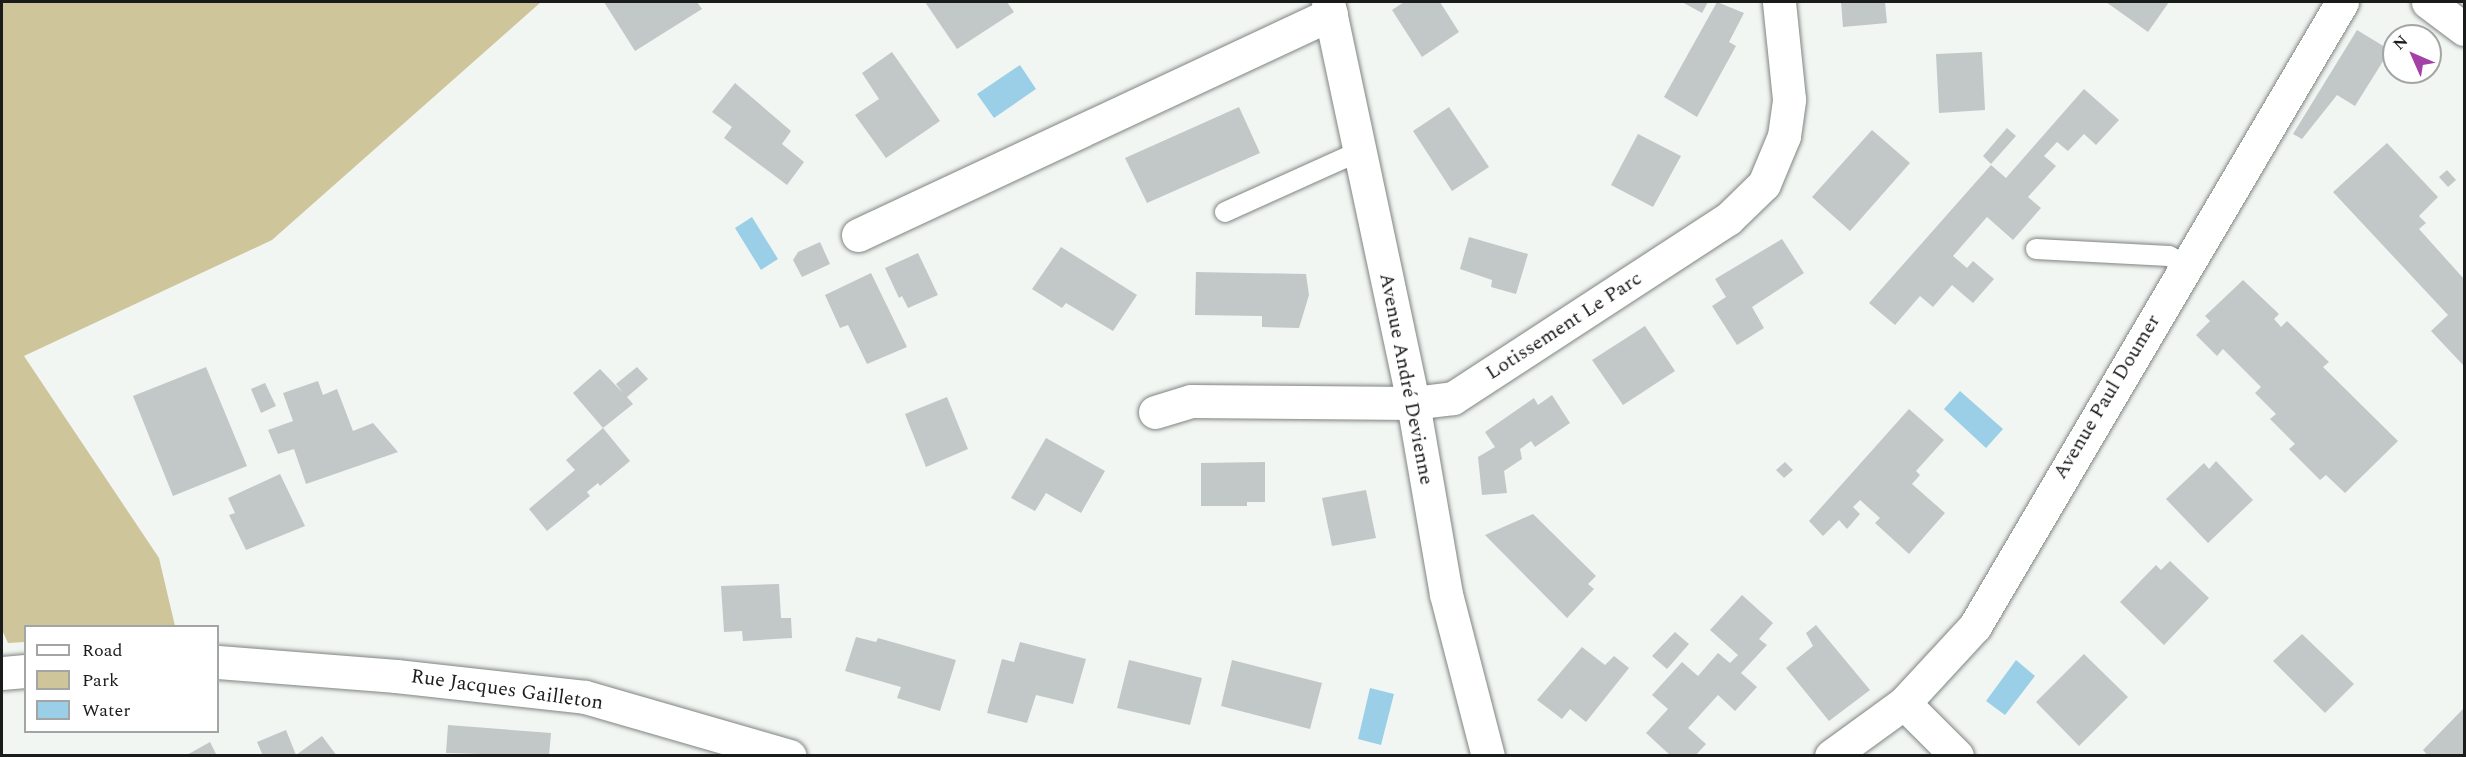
<!DOCTYPE html>
<html>
<head>
<meta charset="utf-8">
<style>
  body { margin:0 }
  #map { position:relative; width:2466px; height:757px; overflow:hidden; background:#f1f6f3; font-family:Spectral,serif }
  div>[style] { position:absolute }
  .green>* { inset:0; background:#cec69a }
  .water>* { inset:0; background:#9bcfe7 }
  .building>* { inset:0; background:#c2c8c8 }
  .roads { filter:drop-shadow(0 0 2px #808582) drop-shadow(0 0 2px #808582) }
  .lane>* { height:20px; margin:-10px; padding:0 10px; transform-origin:10px; border-radius:10px; background:#fff }
  .street>* { height:33px; margin:-16.5px; padding:0 16.5px; transform-origin:16.5px; border-radius:16.5px; background:#fff }
  .secondary>* { height:33px; margin:-16.5px; padding:0 16.5px; transform-origin:16.5px; border-radius:16.5px; background:#fff }
  span { translate:-50% -50%; white-space:nowrap; text-align:center; line-height:1.15; -webkit-text-stroke:5px #fff; paint-order:stroke }
  .street-label { font-size:20px; color:#1a1c1b }
  .frame { position:absolute; inset:0; border:3px solid #1a1c1b; pointer-events:none }
  .legend { position:absolute; left:24px; top:625px; width:195px; height:108px; box-sizing:border-box; background:#fff; border:2px solid #a3a4a4; margin:0; padding:8px 10px; list-style:none; font-size:18px; color:#1a1c1b }
  .legend li { display:flex; align-items:center; gap:12px; height:30px }
  .legend b { width:30px; border:2px solid #a3a4a4 }
  .north { position:absolute; left:2382px; top:24px; width:60px; height:60px; box-sizing:border-box; background:#fff; border:2px solid #a3a4a4; border-radius:50%; rotate:315deg; font-size:16px; font-weight:700; line-height:24px; text-align:center; color:#1a1c1b }
  .north::after { content:''; display:block; margin:auto; width:21px; height:27px; background:#a341a8; clip-path:polygon(50% 0,100% 100%,50% 72%,0 100%) }
</style>
</head>
<body>
<div id="map">
  <div class="green">
    <div style="clip-path:polygon(2px 2px,541px 2px,272px 240px,24px 356px,159px 558px,175px 626px,26px 626px,25px 642px,8px 643px,2px 630px)"></div>
  </div>
  <div class="water">
    <div style="clip-path:polygon(1020px 65px,1036px 89px,994px 118px,977px 94px)"></div>
    <div style="clip-path:polygon(752px 217px,778px 259px,761px 270px,735px 228px)"></div>
    <div style="clip-path:polygon(1960px 391px,2003px 429px,1986px 448px,1944px 409px)"></div>
    <div style="clip-path:polygon(2016px 660px,2035px 676px,2005px 715px,1986px 701px)"></div>
    <div style="clip-path:polygon(1370px 688px,1394px 694px,1381px 745px,1358px 739px)"></div>
  </div>
  <div class="building">
    <div style="clip-path:polygon(604px 2px,697px 2px,702px 9px,635px 51px)"></div>
    <div style="clip-path:polygon(925px 2px,1007px 2px,1014px 12px,957px 49px)"></div>
    <div style="clip-path:polygon(1404px 2px,1440px 2px,1459px 32px,1422px 57px,1392px 10px)"></div>
    <div style="clip-path:polygon(1682px 2px,1708px 2px,1702px 13px)"></div>
    <div style="clip-path:polygon(1717px 2px,1744px 13px,1729px 42px,1736px 46px,1697px 117px,1664px 97px)"></div>
    <div style="clip-path:polygon(1841px 2px,1885px 2px,1887px 23px,1843px 27px)"></div>
    <div style="clip-path:polygon(2106px 2px,2169px 2px,2148px 32px)"></div>
    <div style="clip-path:polygon(2357px 30px,2390px 50px,2355px 106px,2337px 95px,2302px 139px,2293px 134px)"></div>
    <div style="clip-path:polygon(892px 52px,940px 121px,886px 158px,855px 115px,879px 99px,862px 73px)"></div>
    <div style="clip-path:polygon(1982px 52px,1985px 110px,1939px 113px,1936px 54px)"></div>
    <div style="clip-path:polygon(735px 83px,791px 131px,782px 144px,804px 162px,787px 185px,724px 138px,732px 127px,712px 112px)"></div>
    <div style="clip-path:polygon(2084px 89px,2119px 120px,2096px 145px,2084px 134px,2068px 151px,2057px 142px,2044px 156px,2056px 166px,2028px 197px,2041px 208px,2013px 240px,1987px 217px,1953px 256px,1967px 268px,1973px 261px,1994px 279px,1973px 303px,1952px 285px,1933px 307px,1920px 296px,1895px 325px,1869px 303px,1991px 165px,2006px 178px)"></div>
    <div style="clip-path:polygon(1239px 107px,1260px 153px,1147px 203px,1125px 158px)"></div>
    <div style="clip-path:polygon(1449px 107px,1489px 167px,1452px 191px,1413px 131px)"></div>
    <div style="clip-path:polygon(2007px 128px,2016px 136px,1991px 164px,1983px 156px)"></div>
    <div style="clip-path:polygon(1872px 130px,1910px 163px,1850px 231px,1812px 197px)"></div>
    <div style="clip-path:polygon(1638px 134px,1681px 156px,1653px 207px,1611px 185px)"></div>
    <div style="clip-path:polygon(2387px 143px,2438px 197px,2419px 216px,2426px 223px,2419px 229px,2464px 279px,2464px 366px,2431px 331px,2448px 315px,2333px 192px)"></div>
    <div style="clip-path:polygon(2447px 170px,2456px 180px,2448px 187px,2439px 177px)"></div>
    <div style="clip-path:polygon(1469px 237px,1528px 254px,1516px 294px,1491px 287px,1492px 280px,1460px 269px)"></div>
    <div style="clip-path:polygon(1782px 239px,1804px 273px,1752px 307px,1764px 328px,1737px 345px,1712px 306px,1726px 297px,1715px 279px)"></div>
    <div style="clip-path:polygon(820px 242px,830px 264px,802px 277px,793px 260px,798px 252px)"></div>
    <div style="clip-path:polygon(1061px 247px,1137px 295px,1113px 331px,1066px 303px,1062px 308px,1032px 289px)"></div>
    <div style="clip-path:polygon(918px 253px,938px 295px,908px 308px,902px 296px,899px 298px,885px 268px)"></div>
    <div style="clip-path:polygon(1196px 272px,1306px 274px,1309px 295px,1299px 328px,1262px 327px,1262px 316px,1195px 315px)"></div>
    <div style="clip-path:polygon(871px 273px,907px 347px,867px 364px,848px 325px,840px 328px,825px 295px)"></div>
    <div style="clip-path:polygon(2243px 280px,2279px 314px,2274px 319px,2281px 327px,2287px 321px,2329px 362px,2323px 367px,2398px 441px,2345px 493px,2326px 475px,2320px 480px,2289px 449px,2295px 444px,2270px 419px,2276px 414px,2255px 393px,2261px 387px,2223px 349px,2217px 356px,2196px 335px,2210px 321px,2205px 316px)"></div>
    <div style="clip-path:polygon(1645px 326px,1675px 371px,1623px 405px,1592px 360px)"></div>
    <div style="clip-path:polygon(206px 367px,247px 466px,173px 496px,133px 396px)"></div>
    <div style="clip-path:polygon(637px 367px,648px 379px,627px 397px,633px 404px,603px 428px,573px 393px,600px 369px,623px 393px,616px 384px)"></div>
    <div style="clip-path:polygon(318px 381px,323px 395px,337px 389px,353px 431px,373px 423px,398px 452px,306px 484px,294px 449px,278px 454px,268px 430px,293px 421px,283px 393px)"></div>
    <div style="clip-path:polygon(265px 383px,276px 406px,261px 413px,251px 389px)"></div>
    <div style="clip-path:polygon(1552px 395px,1570px 423px,1535px 447px,1531px 441px,1520px 449px,1522px 459px,1504px 471px,1507px 493px,1482px 495px,1478px 457px,1495px 447px,1485px 432px,1534px 398px,1538px 405px)"></div>
    <div style="clip-path:polygon(947px 397px,968px 449px,926px 467px,905px 414px)"></div>
    <div style="clip-path:polygon(1909px 409px,1944px 440px,1916px 471px,1920px 475px,1912px 484px,1945px 513px,1909px 554px,1875px 523px,1880px 518px,1860px 500px,1853px 507px,1860px 514px,1847px 529px,1839px 520px,1823px 536px,1809px 521px)"></div>
    <div style="clip-path:polygon(603px 428px,630px 461px,600px 486px,598px 483px,587px 492px,590px 496px,547px 531px,529px 509px,575px 470px,566px 460px)"></div>
    <div style="clip-path:polygon(1046px 438px,1105px 471px,1081px 513px,1046px 493px,1035px 511px,1011px 498px)"></div>
    <div style="clip-path:polygon(2216px 461px,2253px 500px,2208px 543px,2166px 499px,2204px 463px,2209px 469px)"></div>
    <div style="clip-path:polygon(1265px 462px,1265px 502px,1247px 502px,1247px 506px,1201px 506px,1201px 463px)"></div>
    <div style="clip-path:polygon(1785px 462px,1793px 470px,1784px 478px,1776px 470px)"></div>
    <div style="clip-path:polygon(280px 474px,305px 526px,246px 550px,229px 515px,235px 513px,228px 498px)"></div>
    <div style="clip-path:polygon(1366px 490px,1376px 538px,1332px 546px,1322px 498px)"></div>
    <div style="clip-path:polygon(1533px 514px,1596px 576px,1588px 584px,1594px 589px,1567px 618px,1485px 535px)"></div>
    <div style="clip-path:polygon(2170px 561px,2209px 598px,2164px 645px,2120px 602px,2156px 565px,2161px 570px)"></div>
    <div style="clip-path:polygon(779px 584px,781px 618px,791px 618px,792px 638px,743px 641px,742px 631px,724px 632px,721px 586px)"></div>
    <div style="clip-path:polygon(1742px 595px,1773px 623px,1759px 639px,1767px 645px,1741px 673px,1757px 687px,1735px 711px,1718px 695px,1688px 728px,1706px 744px,1695px 756px,1671px 756px,1646px 733px,1668px 709px,1652px 695px,1682px 662px,1698px 676px,1718px 653px,1730px 663px,1738px 655px,1710px 630px)"></div>
    <div style="clip-path:polygon(1816px 625px,1870px 690px,1829px 721px,1786px 668px,1813px 646px,1806px 633px)"></div>
    <div style="clip-path:polygon(1675px 632px,1689px 644px,1667px 669px,1652px 656px)"></div>
    <div style="clip-path:polygon(2302px 634px,2354px 684px,2325px 713px,2273px 661px)"></div>
    <div style="clip-path:polygon(856px 637px,876px 642px,878px 638px,956px 660px,940px 711px,897px 698px,901px 687px,845px 671px)"></div>
    <div style="clip-path:polygon(1020px 642px,1086px 659px,1073px 704px,1036px 695px,1027px 723px,987px 713px,1002px 659px,1014px 662px)"></div>
    <div style="clip-path:polygon(1582px 647px,1605px 665px,1614px 656px,1629px 668px,1586px 722px,1570px 709px,1562px 719px,1537px 700px)"></div>
    <div style="clip-path:polygon(2084px 654px,2128px 697px,2079px 746px,2036px 702px)"></div>
    <div style="clip-path:polygon(1129px 660px,1202px 678px,1190px 725px,1117px 708px)"></div>
    <div style="clip-path:polygon(1232px 660px,1322px 683px,1310px 729px,1221px 706px)"></div>
    <div style="clip-path:polygon(2464px 708px,2464px 756px,2428px 756px,2423px 750px)"></div>
    <div style="clip-path:polygon(448px 725px,551px 733px,549px 756px,446px 753px)"></div>
    <div style="clip-path:polygon(286px 730px,296px 755px,322px 736px,337px 756px,263px 756px,257px 742px)"></div>
    <div style="clip-path:polygon(210px 742px,217px 756px,185px 756px)"></div>
  </div>
  <div class="roads">
    <div class="lane">
      <div style="left:1225px;top:212px;width:148px;rotate:-24.3deg"></div>
      <div style="left:2036px;top:249px;width:133px;rotate:3deg"></div>
      <div style="left:2169px;top:256px;width:18px;rotate:29deg"></div>
    </div>
    <div class="street">
      <div style="left:858px;top:235px;width:522px;rotate:-25.04deg"></div>
      <div style="left:1155px;top:412px;width:38px;rotate:-17deg"></div>
      <div style="left:1191px;top:401px;width:222px;rotate:0.5deg"></div>
      <div style="left:1413px;top:403px;width:40px;rotate:-7.1deg"></div>
      <div style="left:1453px;top:398px;width:328px;rotate:-33.1deg"></div>
      <div style="left:1728px;top:219px;width:50px;rotate:-44.2deg"></div>
      <div style="left:1764px;top:184px;width:52px;rotate:-67.4deg"></div>
      <div style="left:1784px;top:136px;width:37px;rotate:-82deg"></div>
      <div style="left:1789px;top:99px;width:98px;rotate:-95.9deg"></div>
      <div style="left:218px;top:662px;width:179px;rotate:4.5deg"></div>
      <div style="left:396px;top:676px;width:190px;rotate:6.3deg"></div>
      <div style="left:585px;top:697px;width:213px;rotate:16.1deg"></div>
      <div style="left:2px;top:673px;width:24px;rotate:-5deg"></div>
      <div style="left:1904px;top:703px;width:75px;rotate:45deg"></div>
    </div>
    <div class="secondary">
      <div style="left:1328px;top:2px;width:410px;rotate:78deg"></div>
      <div style="left:1413px;top:403px;width:194px;rotate:80.2deg"></div>
      <div style="left:1446px;top:594px;width:167px;rotate:75.5deg"></div>
      <div style="left:2428px;top:2px;width:45px;rotate:36.9deg"></div>
      <div style="left:1831px;top:756px;width:90px;rotate:-36deg"></div>
      <div style="left:1904px;top:703px;width:105px;rotate:-47.3deg"></div>
      <div style="left:1975px;top:626px;width:724px;rotate:-59.54deg"></div>
    </div>
  </div>
  <div class="street-label">
    <span style="left:1564px;top:326px;rotate:-33deg">Lotissement Le Parc</span>
    <span style="left:1406px;top:379px;rotate:79deg">Avenue André Devienne</span>
    <span style="left:2107px;top:397px;rotate:-59deg">Avenue Paul Doumer</span>
    <span style="left:507px;top:690px;rotate:8deg">Rue Jacques Gailleton</span>
  </div>
  <div class="frame"></div>
  <ul class="legend">
  <li><b style="height:8px;background:#fff"></b>Road</li>
  <li><b style="height:16px;background:#cec69a"></b>Park</li>
  <li><b style="height:16px;background:#9bcfe7"></b>Water</li>
  </ul>
  <div class="north">N</div>
</div>
</body>
</html>
